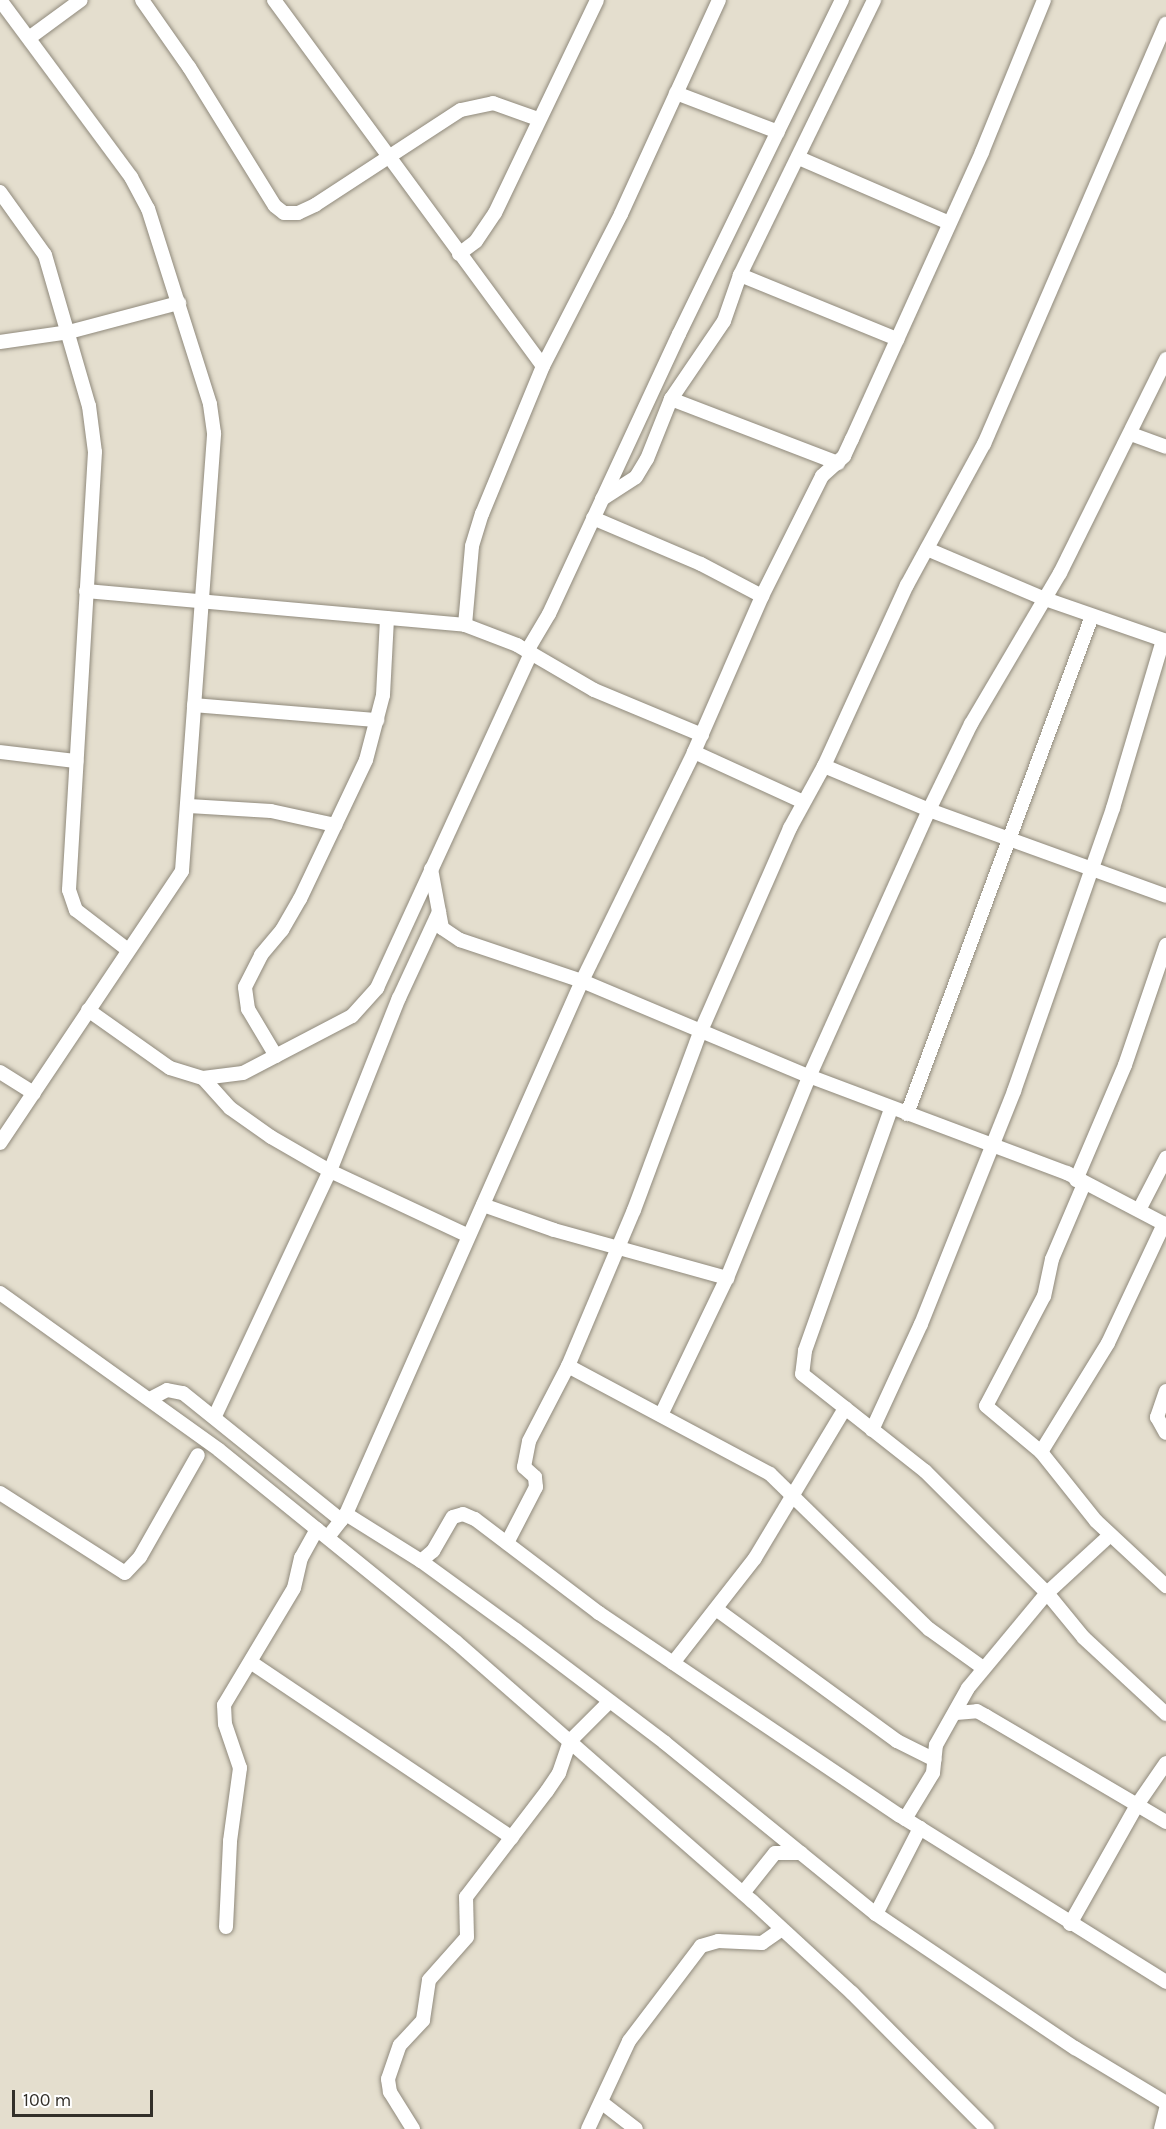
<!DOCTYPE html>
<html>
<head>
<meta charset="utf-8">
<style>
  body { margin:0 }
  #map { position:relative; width:1166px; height:2129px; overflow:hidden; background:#e4dece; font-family:Karla,sans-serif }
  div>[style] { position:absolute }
  .roads { filter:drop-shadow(0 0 2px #908a7c) drop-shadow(0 0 2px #908a7c) }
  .minor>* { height:14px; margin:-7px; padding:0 7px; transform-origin:7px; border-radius:7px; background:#fff }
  span { translate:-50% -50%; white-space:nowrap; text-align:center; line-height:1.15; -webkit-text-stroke:4.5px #fff; paint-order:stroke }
  .scale { position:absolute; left:12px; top:2090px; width:141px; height:27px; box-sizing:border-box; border:3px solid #322f29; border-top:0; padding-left:8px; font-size:18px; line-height:21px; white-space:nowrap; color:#322f29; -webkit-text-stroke:4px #fff; paint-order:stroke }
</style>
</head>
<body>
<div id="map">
  <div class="roads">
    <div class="minor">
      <div style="left:142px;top:0;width:82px;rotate:55deg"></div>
      <div style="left:189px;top:67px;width:163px;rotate:58.3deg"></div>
      <div style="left:275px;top:206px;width:11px;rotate:38deg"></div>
      <div style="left:284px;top:213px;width:14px"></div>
      <div style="left:298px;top:213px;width:19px;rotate:-25deg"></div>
      <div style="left:315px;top:205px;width:174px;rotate:-33.1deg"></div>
      <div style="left:461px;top:110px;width:33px;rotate:-12deg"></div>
      <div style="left:493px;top:103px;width:48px;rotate:19.6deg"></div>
      <div style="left:274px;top:0;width:454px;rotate:53.7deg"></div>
      <div style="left:29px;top:38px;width:64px;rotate:-36.2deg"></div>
      <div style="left:676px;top:93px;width:109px;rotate:20.9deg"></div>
      <div style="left:799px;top:158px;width:163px;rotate:23.4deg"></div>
      <div style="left:0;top:192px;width:77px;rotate:54.5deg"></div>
      <div style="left:45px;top:255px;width:157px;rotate:73.8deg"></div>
      <div style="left:89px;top:406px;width:46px;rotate:82.6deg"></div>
      <div style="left:95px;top:452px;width:439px;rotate:93.4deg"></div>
      <div style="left:69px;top:890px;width:21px;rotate:71deg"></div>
      <div style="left:76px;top:910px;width:66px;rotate:37.6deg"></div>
      <div style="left:459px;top:254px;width:21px;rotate:-37deg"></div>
      <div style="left:476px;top:241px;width:34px;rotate:-56deg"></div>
      <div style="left:495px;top:213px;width:236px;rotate:-64.4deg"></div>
      <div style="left:740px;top:275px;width:170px;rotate:22.2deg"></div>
      <div style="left:0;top:342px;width:70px;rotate:-8.2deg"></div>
      <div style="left:69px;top:332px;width:114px;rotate:-14.8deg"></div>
      <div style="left:671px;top:399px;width:179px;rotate:21deg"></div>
      <div style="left:1131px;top:434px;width:37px;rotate:20deg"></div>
      <div style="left:602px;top:499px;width:40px;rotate:-32.9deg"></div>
      <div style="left:636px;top:477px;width:21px;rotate:-59deg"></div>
      <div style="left:647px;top:459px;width:65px;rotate:-68.2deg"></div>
      <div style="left:671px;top:399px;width:94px;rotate:-55.8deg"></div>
      <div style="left:724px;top:321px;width:49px;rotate:-70.8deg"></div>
      <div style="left:740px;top:275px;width:306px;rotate:-64deg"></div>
      <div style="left:593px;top:518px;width:117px;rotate:23.1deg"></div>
      <div style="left:701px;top:564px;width:69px;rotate:27.7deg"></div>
      <div style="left:927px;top:549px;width:128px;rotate:23deg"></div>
      <div style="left:1045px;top:599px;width:128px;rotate:19.1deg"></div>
      <div style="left:86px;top:591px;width:381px;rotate:5.1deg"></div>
      <div style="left:465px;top:625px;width:56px;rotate:21deg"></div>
      <div style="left:517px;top:645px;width:89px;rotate:30.3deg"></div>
      <div style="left:594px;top:690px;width:117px;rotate:22.6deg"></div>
      <div style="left:465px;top:625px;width:79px;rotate:-84.9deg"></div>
      <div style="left:472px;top:546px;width:34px;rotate:-73deg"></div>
      <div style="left:482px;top:514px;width:160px;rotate:-67.6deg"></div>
      <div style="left:543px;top:366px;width:171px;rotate:-62.8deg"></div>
      <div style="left:621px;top:214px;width:235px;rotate:-65.4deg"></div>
      <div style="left:527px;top:651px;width:43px;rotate:-59.3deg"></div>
      <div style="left:549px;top:614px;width:309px;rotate:-65.1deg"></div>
      <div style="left:679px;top:334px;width:372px;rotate:-64deg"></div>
      <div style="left:194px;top:705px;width:184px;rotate:4.7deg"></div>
      <div style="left:0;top:752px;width:77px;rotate:6.8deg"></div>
      <div style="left:694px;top:752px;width:120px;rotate:24.6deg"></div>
      <div style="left:824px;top:766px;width:114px;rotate:22.7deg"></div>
      <div style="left:929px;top:810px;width:252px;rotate:19.9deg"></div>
      <div style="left:189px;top:806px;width:82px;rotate:3.5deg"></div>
      <div style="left:271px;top:811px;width:66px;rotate:12.3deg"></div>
      <div style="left:431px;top:869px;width:60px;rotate:79.4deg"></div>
      <div style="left:442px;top:928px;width:22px;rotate:34deg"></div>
      <div style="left:460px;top:940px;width:129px;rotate:18.6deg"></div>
      <div style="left:582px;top:981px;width:243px;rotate:22.8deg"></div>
      <div style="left:806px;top:1075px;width:279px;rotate:20.6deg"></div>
      <div style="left:1067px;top:1173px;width:112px;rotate:27.7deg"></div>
      <div style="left:88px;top:1010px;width:100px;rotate:35.3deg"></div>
      <div style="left:170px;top:1068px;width:34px;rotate:17deg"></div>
      <div style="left:203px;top:1078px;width:40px;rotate:-7.1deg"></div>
      <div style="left:243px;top:1073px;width:123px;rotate:-27.6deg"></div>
      <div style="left:352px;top:1016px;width:38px;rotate:-48deg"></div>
      <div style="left:377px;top:988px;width:369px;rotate:-65.3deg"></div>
      <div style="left:276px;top:1056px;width:55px;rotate:-120.8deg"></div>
      <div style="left:248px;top:1009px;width:22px;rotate:-98deg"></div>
      <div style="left:245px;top:987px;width:36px;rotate:-63deg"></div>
      <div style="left:261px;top:955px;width:33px;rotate:-50deg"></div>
      <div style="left:282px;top:930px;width:36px;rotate:-60deg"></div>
      <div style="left:300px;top:899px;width:154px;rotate:-64.6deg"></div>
      <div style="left:366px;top:760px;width:67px;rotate:-75.3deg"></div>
      <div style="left:383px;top:695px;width:77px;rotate:-87deg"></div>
      <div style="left:0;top:1072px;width:40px;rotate:32deg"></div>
      <div style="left:203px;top:1078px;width:40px;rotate:48deg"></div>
      <div style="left:230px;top:1108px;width:50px;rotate:35.3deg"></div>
      <div style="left:271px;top:1137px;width:68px;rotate:30deg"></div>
      <div style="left:330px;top:1171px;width:153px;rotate:25.1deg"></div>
      <div style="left:891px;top:1109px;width:257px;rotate:109.6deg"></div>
      <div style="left:805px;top:1351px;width:23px;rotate:97deg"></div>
      <div style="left:802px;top:1374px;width:157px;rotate:38.3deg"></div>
      <div style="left:925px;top:1471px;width:173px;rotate:45deg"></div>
      <div style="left:1047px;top:1593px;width:58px;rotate:50.6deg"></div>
      <div style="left:1084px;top:1638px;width:112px;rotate:42.8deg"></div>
      <div style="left:907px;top:1114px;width:531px;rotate:-69.62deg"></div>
      <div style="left:0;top:1143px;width:327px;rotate:-56.2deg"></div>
      <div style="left:182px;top:871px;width:439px;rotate:-85.8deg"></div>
      <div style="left:214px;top:433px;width:29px;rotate:-98deg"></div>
      <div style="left:210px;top:404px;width:205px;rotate:-107.6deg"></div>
      <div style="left:148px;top:209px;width:36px;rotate:-118deg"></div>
      <div style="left:131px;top:177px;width:220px;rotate:-126.5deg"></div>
      <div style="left:1076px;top:1180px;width:125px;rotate:-66.9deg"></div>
      <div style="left:1125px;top:1065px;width:127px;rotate:-71.1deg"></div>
      <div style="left:1084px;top:1184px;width:82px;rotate:113.1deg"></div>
      <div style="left:1052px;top:1259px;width:38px;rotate:102deg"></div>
      <div style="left:1044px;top:1296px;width:124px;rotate:117.8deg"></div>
      <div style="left:986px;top:1406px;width:72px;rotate:39.9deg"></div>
      <div style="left:1041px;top:1452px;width:88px;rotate:51.4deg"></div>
      <div style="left:1096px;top:1521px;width:96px;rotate:42.9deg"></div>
      <div style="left:483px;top:1205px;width:75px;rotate:19.4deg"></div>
      <div style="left:554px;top:1230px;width:180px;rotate:15.5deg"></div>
      <div style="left:1139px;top:1210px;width:59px;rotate:-62.6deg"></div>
      <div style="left:0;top:1293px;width:269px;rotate:35.6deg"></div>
      <div style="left:219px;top:1450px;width:305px;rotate:39deg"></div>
      <div style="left:456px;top:1642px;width:393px;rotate:41.2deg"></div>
      <div style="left:752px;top:1901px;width:136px;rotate:42.6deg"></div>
      <div style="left:852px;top:1993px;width:192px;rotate:45.2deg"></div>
      <div style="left:568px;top:1366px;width:229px;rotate:28.1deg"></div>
      <div style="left:770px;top:1474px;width:222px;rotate:44.3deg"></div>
      <div style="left:929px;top:1629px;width:67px;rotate:35.8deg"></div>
      <div style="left:1166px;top:1391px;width:28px;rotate:109deg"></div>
      <div style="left:1157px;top:1417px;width:18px;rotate:61deg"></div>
      <div style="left:150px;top:1399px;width:19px;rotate:-28deg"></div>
      <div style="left:167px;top:1390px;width:16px;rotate:11deg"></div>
      <div style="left:183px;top:1393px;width:203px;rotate:38.8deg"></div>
      <div style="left:661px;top:1415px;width:152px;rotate:-64.3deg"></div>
      <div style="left:727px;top:1278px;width:217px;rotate:-67.8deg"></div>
      <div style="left:809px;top:1077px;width:293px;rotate:-65.8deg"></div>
      <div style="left:929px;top:810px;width:96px;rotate:-64deg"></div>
      <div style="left:971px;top:724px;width:175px;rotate:-59.5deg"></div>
      <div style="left:1060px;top:573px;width:239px;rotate:-63.6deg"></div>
      <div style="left:215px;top:1416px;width:271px;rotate:-64.9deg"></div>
      <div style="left:330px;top:1171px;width:186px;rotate:-68.3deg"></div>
      <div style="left:399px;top:998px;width:95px;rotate:-65.1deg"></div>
      <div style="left:872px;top:1430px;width:117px;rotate:-65.2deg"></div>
      <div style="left:921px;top:1324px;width:251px;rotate:-68.2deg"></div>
      <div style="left:1014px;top:1091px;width:300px;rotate:-70.7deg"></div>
      <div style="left:1113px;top:808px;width:175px;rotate:-73.4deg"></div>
      <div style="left:1041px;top:1452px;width:128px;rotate:-58.4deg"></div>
      <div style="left:1108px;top:1343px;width:132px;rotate:-64.8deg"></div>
      <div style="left:0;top:1493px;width:148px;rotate:32.6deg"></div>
      <div style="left:125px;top:1573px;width:22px;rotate:-47deg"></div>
      <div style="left:140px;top:1557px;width:117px;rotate:-60.4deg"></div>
      <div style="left:346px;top:1514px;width:89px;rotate:32.1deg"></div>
      <div style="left:421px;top:1561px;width:117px;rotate:36deg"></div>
      <div style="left:516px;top:1630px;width:186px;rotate:37.1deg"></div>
      <div style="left:664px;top:1742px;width:273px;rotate:39.1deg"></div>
      <div style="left:876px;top:1914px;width:240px;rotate:34deg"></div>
      <div style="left:1075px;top:2048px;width:106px;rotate:31.1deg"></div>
      <div style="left:328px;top:1537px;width:29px;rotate:-52deg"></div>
      <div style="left:346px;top:1514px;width:583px;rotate:-66.12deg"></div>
      <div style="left:582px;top:981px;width:255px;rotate:-63.9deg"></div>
      <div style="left:694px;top:752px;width:170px;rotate:-66.4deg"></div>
      <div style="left:762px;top:596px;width:134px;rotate:-63.4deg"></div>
      <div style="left:822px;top:476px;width:30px;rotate:-42deg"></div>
      <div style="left:844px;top:456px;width:19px;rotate:-65deg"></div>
      <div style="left:852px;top:439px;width:315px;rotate:-65.6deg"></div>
      <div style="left:982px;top:152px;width:164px;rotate:-67.8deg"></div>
      <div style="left:507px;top:1543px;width:63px;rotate:-62.6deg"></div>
      <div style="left:536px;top:1487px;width:10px;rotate:-96deg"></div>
      <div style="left:535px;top:1477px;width:15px;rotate:-138deg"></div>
      <div style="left:524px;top:1467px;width:26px;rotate:-79deg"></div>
      <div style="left:529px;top:1441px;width:85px;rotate:-62.5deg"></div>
      <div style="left:568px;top:1366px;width:169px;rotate:-67.1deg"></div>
      <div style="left:634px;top:1210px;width:189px;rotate:-69.6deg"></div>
      <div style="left:700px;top:1033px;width:224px;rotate:-66.3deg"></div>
      <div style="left:790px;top:828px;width:71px;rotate:-61.3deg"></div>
      <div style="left:824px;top:766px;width:199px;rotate:-65.4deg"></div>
      <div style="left:907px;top:585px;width:161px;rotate:-61.4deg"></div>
      <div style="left:984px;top:444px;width:458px;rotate:-66.6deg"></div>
      <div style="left:421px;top:1561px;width:16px;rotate:-40deg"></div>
      <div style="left:433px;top:1551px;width:39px;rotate:-60deg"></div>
      <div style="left:453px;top:1517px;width:10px;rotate:-17deg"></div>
      <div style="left:463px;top:1514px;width:13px;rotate:23deg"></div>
      <div style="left:475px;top:1519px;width:156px;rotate:37.2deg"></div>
      <div style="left:599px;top:1613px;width:362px;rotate:34deg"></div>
      <div style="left:899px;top:1815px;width:315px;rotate:32deg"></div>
      <div style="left:716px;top:1609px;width:224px;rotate:36.1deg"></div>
      <div style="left:897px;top:1741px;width:42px;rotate:26.6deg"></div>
      <div style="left:252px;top:1663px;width:313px;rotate:33.9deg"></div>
      <div style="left:673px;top:1663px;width:133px;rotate:-52deg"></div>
      <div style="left:755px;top:1558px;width:175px;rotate:-59deg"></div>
      <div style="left:956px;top:1713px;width:21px;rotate:-5deg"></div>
      <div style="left:977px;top:1711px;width:10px;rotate:29deg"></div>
      <div style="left:986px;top:1716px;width:209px;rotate:30.5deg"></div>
      <div style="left:905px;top:1819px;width:54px;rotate:-58.7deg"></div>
      <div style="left:933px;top:1773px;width:28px;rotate:-84deg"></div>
      <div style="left:936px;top:1745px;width:65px;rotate:-60.7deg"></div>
      <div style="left:968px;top:1688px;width:124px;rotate:-50.3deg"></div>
      <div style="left:1047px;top:1593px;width:86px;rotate:-42.6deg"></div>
      <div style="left:743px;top:1893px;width:51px;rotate:-51.3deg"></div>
      <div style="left:775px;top:1853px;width:26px"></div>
      <div style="left:876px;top:1914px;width:97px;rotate:-62.9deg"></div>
      <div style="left:1070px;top:1924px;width:137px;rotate:-60.6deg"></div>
      <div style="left:1137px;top:1805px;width:51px;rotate:-55.4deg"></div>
      <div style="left:226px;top:1927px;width:86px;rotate:-87.3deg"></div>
      <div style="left:230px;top:1841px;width:74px;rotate:-82.2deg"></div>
      <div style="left:240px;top:1768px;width:46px;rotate:-108.8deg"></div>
      <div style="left:225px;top:1724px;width:19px;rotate:-93deg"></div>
      <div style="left:224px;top:1705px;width:136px;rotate:-59.1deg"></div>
      <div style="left:294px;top:1588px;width:31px;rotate:-77deg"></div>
      <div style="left:301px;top:1558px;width:33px;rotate:-61deg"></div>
      <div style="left:601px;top:2102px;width:44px;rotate:37.6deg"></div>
      <div style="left:413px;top:2129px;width:44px;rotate:-121.9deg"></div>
      <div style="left:390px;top:2092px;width:13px;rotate:-99deg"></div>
      <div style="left:388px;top:2079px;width:36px;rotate:-71deg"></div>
      <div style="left:400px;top:2045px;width:34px;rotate:-47deg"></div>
      <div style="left:423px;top:2020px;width:40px;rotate:-81.5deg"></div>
      <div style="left:429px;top:1980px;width:57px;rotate:-48.5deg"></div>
      <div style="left:467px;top:1937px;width:40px;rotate:-91.4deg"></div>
      <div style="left:466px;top:1897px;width:133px;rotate:-52.6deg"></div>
      <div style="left:547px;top:1791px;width:22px;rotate:-56deg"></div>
      <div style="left:559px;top:1773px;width:34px;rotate:-71deg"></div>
      <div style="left:570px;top:1741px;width:55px;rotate:-45deg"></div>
      <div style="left:588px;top:2129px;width:97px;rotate:-65deg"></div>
      <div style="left:629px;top:2041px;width:119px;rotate:-52.8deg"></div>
      <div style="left:701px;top:1946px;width:18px;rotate:-16deg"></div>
      <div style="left:718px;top:1941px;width:44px;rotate:2.6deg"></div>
      <div style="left:762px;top:1943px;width:24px;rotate:-35deg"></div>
      <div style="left:1161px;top:2129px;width:21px;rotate:-76deg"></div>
    </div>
  </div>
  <div class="scale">100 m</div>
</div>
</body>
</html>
